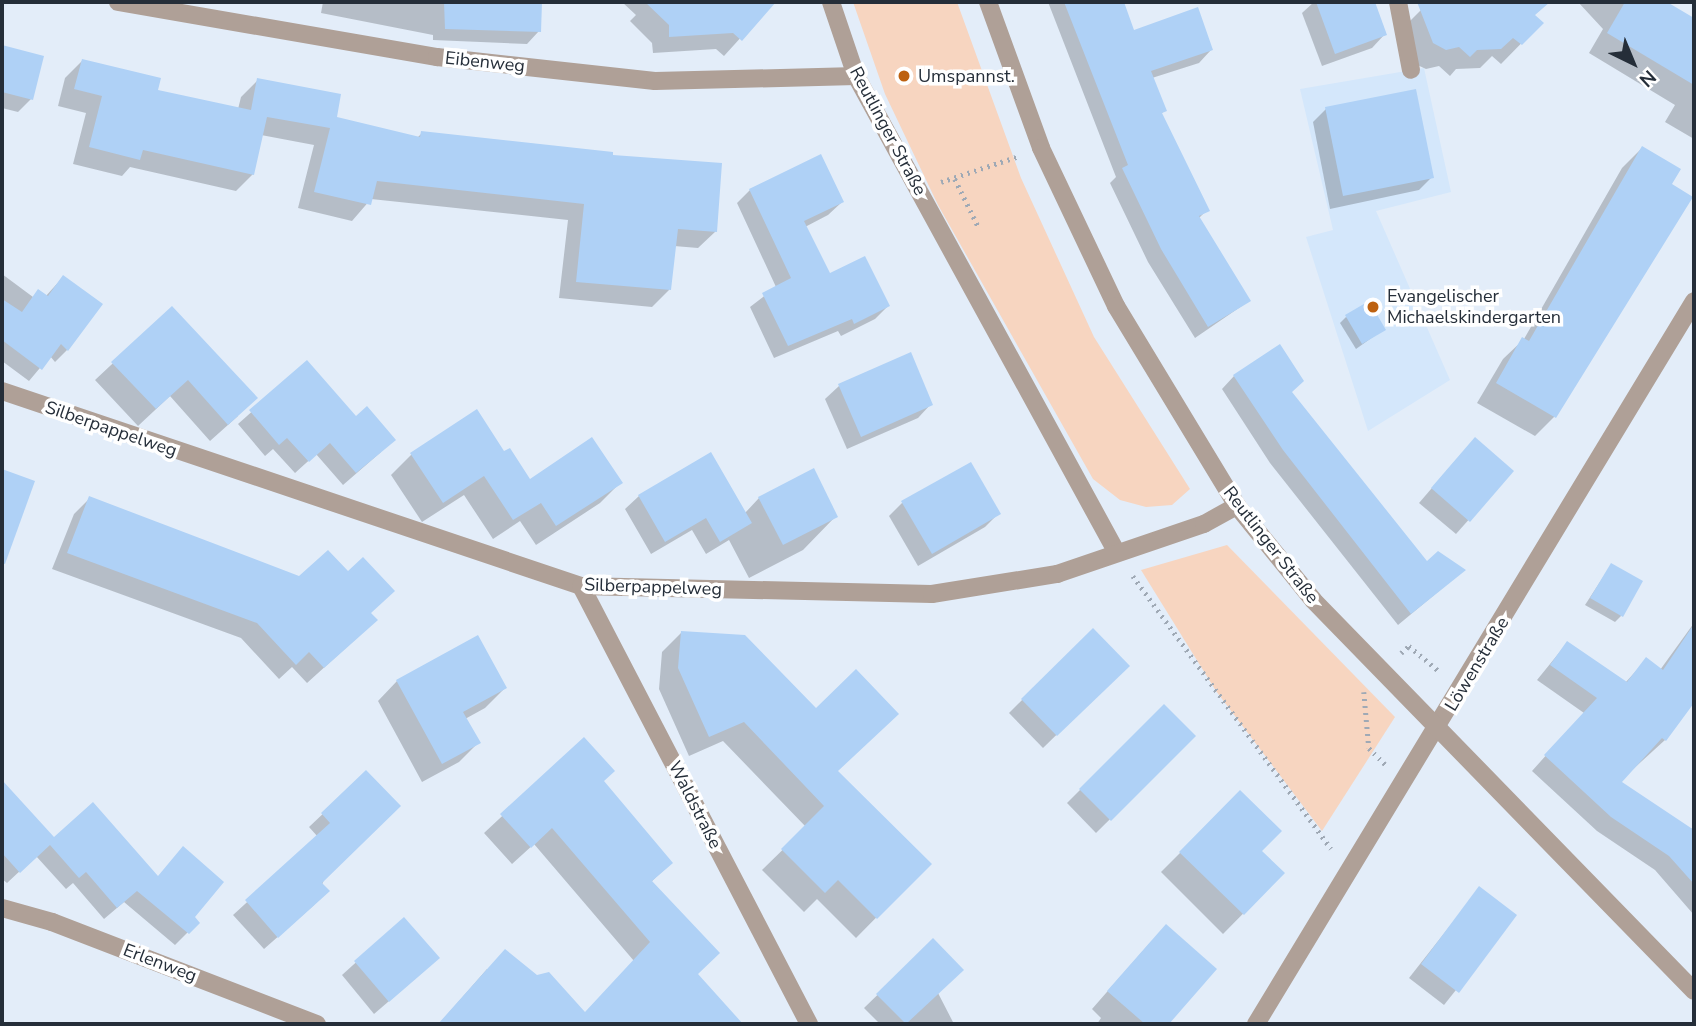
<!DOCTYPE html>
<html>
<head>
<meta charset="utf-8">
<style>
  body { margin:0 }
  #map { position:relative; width:1696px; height:1026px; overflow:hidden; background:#e3edf9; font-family:"Nunito Sans",sans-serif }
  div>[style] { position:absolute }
  .built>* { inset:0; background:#d4e7fb }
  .green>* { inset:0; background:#f7d5c0 }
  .shadow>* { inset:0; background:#0003 }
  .building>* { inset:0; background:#afd1f6 }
  .path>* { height:4.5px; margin-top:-2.25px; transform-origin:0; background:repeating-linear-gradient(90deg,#9fa9b5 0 2px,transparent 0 7px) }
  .service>* { height:18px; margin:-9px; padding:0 9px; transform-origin:9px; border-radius:9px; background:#afa097 }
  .minor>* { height:18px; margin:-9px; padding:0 9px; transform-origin:9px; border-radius:9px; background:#afa097 }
  .tertiary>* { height:18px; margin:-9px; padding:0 9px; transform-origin:9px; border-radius:9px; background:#afa097 }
  .dots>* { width:19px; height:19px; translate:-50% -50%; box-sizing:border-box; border:4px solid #fff; border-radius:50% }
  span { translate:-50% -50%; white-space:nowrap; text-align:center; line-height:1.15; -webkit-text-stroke:7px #fff; paint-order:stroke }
  .street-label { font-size:18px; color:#252e39 }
  .poi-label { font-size:18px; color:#252e39 }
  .left { translate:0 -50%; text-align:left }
  .frame { position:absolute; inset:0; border:4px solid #252e39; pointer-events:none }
  .north { position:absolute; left:1598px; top:28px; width:70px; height:70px; -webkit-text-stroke:5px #fff; paint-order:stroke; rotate:137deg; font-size:19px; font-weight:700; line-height:28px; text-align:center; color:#252e39 }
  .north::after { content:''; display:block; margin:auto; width:24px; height:32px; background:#252e39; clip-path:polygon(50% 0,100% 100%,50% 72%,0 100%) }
</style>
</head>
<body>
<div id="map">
  <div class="built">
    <div style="clip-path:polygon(1424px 68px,1451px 192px,1376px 211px,1450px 380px,1368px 431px,1306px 237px,1333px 230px,1300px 89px)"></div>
  </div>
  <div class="green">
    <div style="clip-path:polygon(853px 2px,957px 2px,1021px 178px,1094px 337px,1190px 489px,1172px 505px,1146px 507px,1120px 500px,1093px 479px,938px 205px,885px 94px)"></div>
    <div style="clip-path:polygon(1227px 545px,1395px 717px,1322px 831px,1216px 691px,1141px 570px)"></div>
  </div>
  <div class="shadow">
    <div style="clip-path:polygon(323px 2px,540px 2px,539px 31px,527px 44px,433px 40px,433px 35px,321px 13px)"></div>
    <div style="clip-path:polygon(622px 2px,773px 2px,724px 56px,716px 49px,653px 53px,652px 43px,630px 21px,636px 15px)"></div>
    <div style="clip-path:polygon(1048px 2px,1123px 2px,1133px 32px,1211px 50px,1199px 63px,1152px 78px,1165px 110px,1161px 114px,1207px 210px,1199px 218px,1249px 301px,1195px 338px,1148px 262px,1110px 183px,1116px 177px)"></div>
    <div style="clip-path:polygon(1314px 2px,1373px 2px,1385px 34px,1372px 48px,1322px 66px,1302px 13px)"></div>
    <div style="clip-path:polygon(1429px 2px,1549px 2px,1533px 16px,1541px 23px,1501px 64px,1492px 56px,1480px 68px,1456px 69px,1450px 76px,1439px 66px,1426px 69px,1413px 63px,1401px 30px)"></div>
    <div style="clip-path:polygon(1578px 2px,1664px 2px,1687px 15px,1677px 32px,1694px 41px,1694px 139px,1665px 122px,1675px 105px,1589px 53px,1603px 29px)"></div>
    <div style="clip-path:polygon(2px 47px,42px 57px,31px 99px,18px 112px,2px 108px)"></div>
    <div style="clip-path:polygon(82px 61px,156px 91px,238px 109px,241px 97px,258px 80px,335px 118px,417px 138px,422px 133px,611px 157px,716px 231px,698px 248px,674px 246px,669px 290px,652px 307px,559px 298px,568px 220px,371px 199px,352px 221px,298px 208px,314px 145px,261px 135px,253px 174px,236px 191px,130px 167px,122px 176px,73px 164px,86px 113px,58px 106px,65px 78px)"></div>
    <div style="clip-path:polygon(1326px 109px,1432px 177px,1419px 190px,1330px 209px,1313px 122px)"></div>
    <div style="clip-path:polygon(1642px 148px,1555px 416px,1535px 436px,1477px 403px,1503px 359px,1524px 339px,1622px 168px)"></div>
    <div style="clip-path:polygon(750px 190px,842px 202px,828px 215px,805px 227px,829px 275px,888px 306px,875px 319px,841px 336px,838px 331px,774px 358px,750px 307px,776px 287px,737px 203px)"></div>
    <div style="clip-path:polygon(2px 274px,33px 297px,45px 297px,63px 277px,67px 350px,55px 362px,50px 356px,29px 381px,2px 361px)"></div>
    <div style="clip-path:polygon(172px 308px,238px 416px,210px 441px,170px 396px,138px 426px,95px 380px)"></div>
    <div style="clip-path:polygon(1346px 317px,1384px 329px,1356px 349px,1340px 323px)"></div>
    <div style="clip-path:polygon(910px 355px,931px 404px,918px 418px,847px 449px,825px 399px,839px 386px)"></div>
    <div style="clip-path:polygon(307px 363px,381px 452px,343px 485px,316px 454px,295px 473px,273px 449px,265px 456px,238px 424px)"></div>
    <div style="clip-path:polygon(1234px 376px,1290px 393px,1426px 564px,1463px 571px,1398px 625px,1270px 463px,1222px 389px)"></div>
    <div style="clip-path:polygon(477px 412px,504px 454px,529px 481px,620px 483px,600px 503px,536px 545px,520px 521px,493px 539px,464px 495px,422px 522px,391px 475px,411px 455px)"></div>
    <div style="clip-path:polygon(1462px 453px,1512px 471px,1456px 534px,1419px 503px)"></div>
    <div style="clip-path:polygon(639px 496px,745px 513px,759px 498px,836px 516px,803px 550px,749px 578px,729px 540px,706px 554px,692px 530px,651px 554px,625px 509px)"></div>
    <div style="clip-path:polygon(90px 498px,369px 613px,359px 636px,307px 683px,292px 667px,279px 679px,241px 638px,52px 569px,74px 514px)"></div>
    <div style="clip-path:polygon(902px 503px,998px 514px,985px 527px,918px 566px,889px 516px)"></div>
    <div style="clip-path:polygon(1611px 565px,1621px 616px,1615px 622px,1585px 605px)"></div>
    <div style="clip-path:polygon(1694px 623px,1694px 700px,1665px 740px,1619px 782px,1691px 829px,1694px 826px,1694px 915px,1655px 870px,1597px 831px,1532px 771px,1584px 713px,1537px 680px,1567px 643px,1625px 683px,1646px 660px,1660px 670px)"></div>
    <div style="clip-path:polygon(1093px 630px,1128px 665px,1043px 748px,1009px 713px)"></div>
    <div style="clip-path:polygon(682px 632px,929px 864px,856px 938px,817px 899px,804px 912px,762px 870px,806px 827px,723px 741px,689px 756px,659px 689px,662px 652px)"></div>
    <div style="clip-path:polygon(397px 681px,505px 688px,485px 708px,465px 719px,478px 743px,459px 762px,422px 782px,378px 701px)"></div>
    <div style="clip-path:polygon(1164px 706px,1194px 736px,1096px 833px,1067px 803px)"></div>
    <div style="clip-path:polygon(584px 740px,602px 782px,671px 863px,651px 882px,696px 975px,741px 1024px,439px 1024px,487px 969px,584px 1014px,634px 961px,534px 844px,512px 864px,484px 833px)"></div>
    <div style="clip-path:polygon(366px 773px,314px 905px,264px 949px,233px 915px,318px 837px,309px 827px)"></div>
    <div style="clip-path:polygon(2px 782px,54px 839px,198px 922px,175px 945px,124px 902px,104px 919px,73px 883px,66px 889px,36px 856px,7px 883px,2px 879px)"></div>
    <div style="clip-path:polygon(1240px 793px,1260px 851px,1283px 873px,1223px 934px,1161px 872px)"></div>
    <div style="clip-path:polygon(1479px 889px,1515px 916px,1444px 1005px,1409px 978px)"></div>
    <div style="clip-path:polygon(404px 919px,424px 971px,374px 1014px,342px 975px)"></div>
    <div style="clip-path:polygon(933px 941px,938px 993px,954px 1024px,880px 1024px,864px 1008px)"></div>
    <div style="clip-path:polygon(1149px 944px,1215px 969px,1167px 1024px,1097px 1024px,1101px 1018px,1092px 1009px)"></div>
  </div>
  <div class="building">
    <div style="clip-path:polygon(444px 2px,542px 2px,541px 32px,445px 29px)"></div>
    <div style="clip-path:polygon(645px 2px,776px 2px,742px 41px,733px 33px,669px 37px,669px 25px)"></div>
    <div style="clip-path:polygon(1064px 2px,1124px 2px,1134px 30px,1198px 7px,1213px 50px,1151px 71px,1167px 111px,1162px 113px,1210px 211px,1199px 216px,1251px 301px,1208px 327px,1161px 249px,1122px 168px,1128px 165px)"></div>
    <div style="clip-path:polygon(1316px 2px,1375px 2px,1387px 35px,1335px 54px)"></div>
    <div style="clip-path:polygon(1417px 2px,1550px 2px,1535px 15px,1544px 23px,1522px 45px,1513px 38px,1501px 49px,1477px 50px,1470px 57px,1459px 47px,1446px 50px,1433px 43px)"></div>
    <div style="clip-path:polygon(1625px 2px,1667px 2px,1694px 18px,1694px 85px,1607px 33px)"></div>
    <div style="clip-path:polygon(2px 45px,44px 56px,33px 100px,2px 92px)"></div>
    <div style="clip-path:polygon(82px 59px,161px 78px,158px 90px,251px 110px,257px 78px,341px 94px,337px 117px,420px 137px,421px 131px,613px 152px,613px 155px,722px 163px,717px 232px,678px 229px,671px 290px,576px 282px,584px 204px,377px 181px,371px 205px,314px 192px,330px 128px,267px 117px,254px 175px,143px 150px,140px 160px,89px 147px,102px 96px,74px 89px)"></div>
    <div style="clip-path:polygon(1416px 89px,1434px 178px,1343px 196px,1325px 107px)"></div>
    <div style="clip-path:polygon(1642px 146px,1681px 169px,1672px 184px,1693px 197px,1556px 418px,1496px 383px,1522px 337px,1529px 341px)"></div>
    <div style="clip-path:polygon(821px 154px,844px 202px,804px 221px,830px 273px,865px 256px,890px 306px,854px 324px,852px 319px,788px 346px,762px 293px,791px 278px,749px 189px)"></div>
    <div style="clip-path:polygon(63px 275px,103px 304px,68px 351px,61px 344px,42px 370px,2px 340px,2px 299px,22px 312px,38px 289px,48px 296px)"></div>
    <div style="clip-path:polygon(1369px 301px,1386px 330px,1362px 344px,1345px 315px)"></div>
    <div style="clip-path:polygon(172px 306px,258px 398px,228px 425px,188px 380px,156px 409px,111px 362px)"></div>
    <div style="clip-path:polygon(1280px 344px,1304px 381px,1292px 392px,1427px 561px,1438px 551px,1466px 570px,1411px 614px,1283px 450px,1233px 375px)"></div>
    <div style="clip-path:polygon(911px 352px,933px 405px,861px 437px,838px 384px)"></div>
    <div style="clip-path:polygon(307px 360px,356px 416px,367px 406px,396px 440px,356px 473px,330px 443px,309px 462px,287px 438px,279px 445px,249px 410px)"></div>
    <div style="clip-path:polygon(477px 409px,504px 451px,510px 448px,530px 479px,592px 437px,623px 483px,556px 526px,541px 503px,513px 520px,484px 476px,443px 503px,410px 453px)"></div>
    <div style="clip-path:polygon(1475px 437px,1514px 471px,1470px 522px,1431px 488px)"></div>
    <div style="clip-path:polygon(711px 452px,752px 523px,720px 542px,706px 518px,665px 542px,638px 495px)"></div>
    <div style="clip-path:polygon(971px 462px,1001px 514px,932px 554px,901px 501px)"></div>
    <div style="clip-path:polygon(814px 468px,838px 517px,783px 545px,758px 497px)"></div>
    <div style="clip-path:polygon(2px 469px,35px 481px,5px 564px,2px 563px)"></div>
    <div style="clip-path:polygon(89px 496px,299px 576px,328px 550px,348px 571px,363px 557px,395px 591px,371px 613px,378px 620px,324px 668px,309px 652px,296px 665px,257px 623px,67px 553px)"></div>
    <div style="clip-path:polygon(1611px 563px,1643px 581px,1623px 617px,1590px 598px)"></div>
    <div style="clip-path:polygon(1694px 624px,1694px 703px,1666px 741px,1662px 738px,1622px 782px,1694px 830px,1694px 884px,1669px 856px,1611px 817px,1544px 755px,1597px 698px,1550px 665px,1567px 641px,1627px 682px,1646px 657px,1663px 670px)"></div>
    <div style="clip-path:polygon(1093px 628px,1130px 666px,1057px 736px,1021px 699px)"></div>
    <div style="clip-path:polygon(681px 631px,745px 635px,816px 708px,856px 669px,899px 714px,838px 771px,932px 864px,877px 919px,838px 880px,825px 893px,781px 849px,824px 806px,744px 722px,709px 737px,678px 668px)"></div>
    <div style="clip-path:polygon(478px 635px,507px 688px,463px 712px,481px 743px,442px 764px,396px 680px)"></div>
    <div style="clip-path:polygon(1164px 704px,1196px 736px,1111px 821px,1079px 789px)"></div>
    <div style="clip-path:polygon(584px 737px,615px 771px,604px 781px,673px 863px,652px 881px,720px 953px,698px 974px,743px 1024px,438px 1024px,505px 949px,537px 975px,549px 972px,585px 1012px,650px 942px,552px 828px,531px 848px,500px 814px)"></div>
    <div style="clip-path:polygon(366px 770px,401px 806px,322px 883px,330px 891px,278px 938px,245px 900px,330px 823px,321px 813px)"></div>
    <div style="clip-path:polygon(2px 780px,54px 837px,93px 802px,158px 876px,183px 846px,224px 882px,195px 917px,200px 923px,189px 934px,137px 891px,117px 908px,86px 872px,79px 878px,50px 845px,20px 873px,2px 853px)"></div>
    <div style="clip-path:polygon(1240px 790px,1282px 831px,1262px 851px,1285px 873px,1244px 915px,1179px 852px)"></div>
    <div style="clip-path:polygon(1479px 886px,1517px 915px,1459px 993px,1421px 964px)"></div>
    <div style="clip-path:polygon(404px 917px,440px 958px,389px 1002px,354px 961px)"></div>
    <div style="clip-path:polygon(1166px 924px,1217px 969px,1169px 1024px,1145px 1024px,1107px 991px)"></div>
    <div style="clip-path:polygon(933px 938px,964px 970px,906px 1024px,876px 994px)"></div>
  </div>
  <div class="path">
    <div style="left:955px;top:179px;width:55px;rotate:63.9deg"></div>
    <div style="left:941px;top:182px;width:82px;rotate:-18.4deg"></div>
    <div style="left:1133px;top:576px;width:337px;rotate:54deg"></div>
    <div style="left:1401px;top:653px;width:11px;rotate:-41deg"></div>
    <div style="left:1409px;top:646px;width:40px;rotate:40deg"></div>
    <div style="left:1364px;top:692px;width:56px;rotate:84.9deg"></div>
    <div style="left:1369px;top:748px;width:23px;rotate:45deg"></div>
  </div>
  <div class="service">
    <div style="left:1398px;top:2px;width:69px;rotate:79.2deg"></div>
  </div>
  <div class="minor">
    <div style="left:118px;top:2px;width:324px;rotate:9.8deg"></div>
    <div style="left:437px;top:57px;width:219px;rotate:6.3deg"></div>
    <div style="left:655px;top:81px;width:201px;rotate:-1.4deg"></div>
    <div style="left:831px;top:2px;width:78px;rotate:71.3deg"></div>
    <div style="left:856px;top:76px;width:542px;rotate:61.31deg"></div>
    <div style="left:2px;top:391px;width:611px;rotate:18.61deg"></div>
    <div style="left:581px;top:586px;width:351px;rotate:1.3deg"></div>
    <div style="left:932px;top:594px;width:127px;rotate:-9.1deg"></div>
    <div style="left:1057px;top:574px;width:155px;rotate:-18.8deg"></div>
    <div style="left:1204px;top:524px;width:38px;rotate:-29deg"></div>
    <div style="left:581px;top:586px;width:494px;rotate:62.5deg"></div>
    <div style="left:2px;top:908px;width:52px;rotate:15.6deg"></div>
    <div style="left:52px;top:922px;width:284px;rotate:21.1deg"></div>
    <div style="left:1256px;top:1024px;width:845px;rotate:-58.79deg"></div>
  </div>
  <div class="tertiary">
    <div style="left:988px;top:2px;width:155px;rotate:70deg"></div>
    <div style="left:1041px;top:148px;width:175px;rotate:64.6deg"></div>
    <div style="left:1116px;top:306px;width:234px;rotate:58.8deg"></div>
    <div style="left:1237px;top:506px;width:121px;rotate:51deg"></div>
    <div style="left:1313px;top:600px;width:546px;rotate:45.74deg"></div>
  </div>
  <div class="dots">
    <div style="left:904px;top:76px;background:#bd6110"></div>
    <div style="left:1373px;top:307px;background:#bd6110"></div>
  </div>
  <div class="street-label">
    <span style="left:485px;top:62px;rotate:6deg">Eibenweg</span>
    <span style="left:888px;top:131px;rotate:62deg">Reutlinger Straße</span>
    <span style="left:111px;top:429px;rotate:19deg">Silberpappelweg</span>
    <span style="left:1271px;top:545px;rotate:52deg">Reutlinger Straße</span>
    <span style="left:653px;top:587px;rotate:2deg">Silberpappelweg</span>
    <span style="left:1477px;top:664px;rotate:-59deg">Löwenstraße</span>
    <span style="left:695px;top:805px;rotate:63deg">Waldstraße</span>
    <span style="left:160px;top:963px;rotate:21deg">Erlenweg</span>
  </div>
  <div class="poi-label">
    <span class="left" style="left:918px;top:76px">Umspannst.</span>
    <span class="left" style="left:1387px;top:307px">Evangelischer<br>Michaelskindergarten</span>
  </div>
  <div class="frame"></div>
  <div class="north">N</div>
</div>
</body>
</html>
